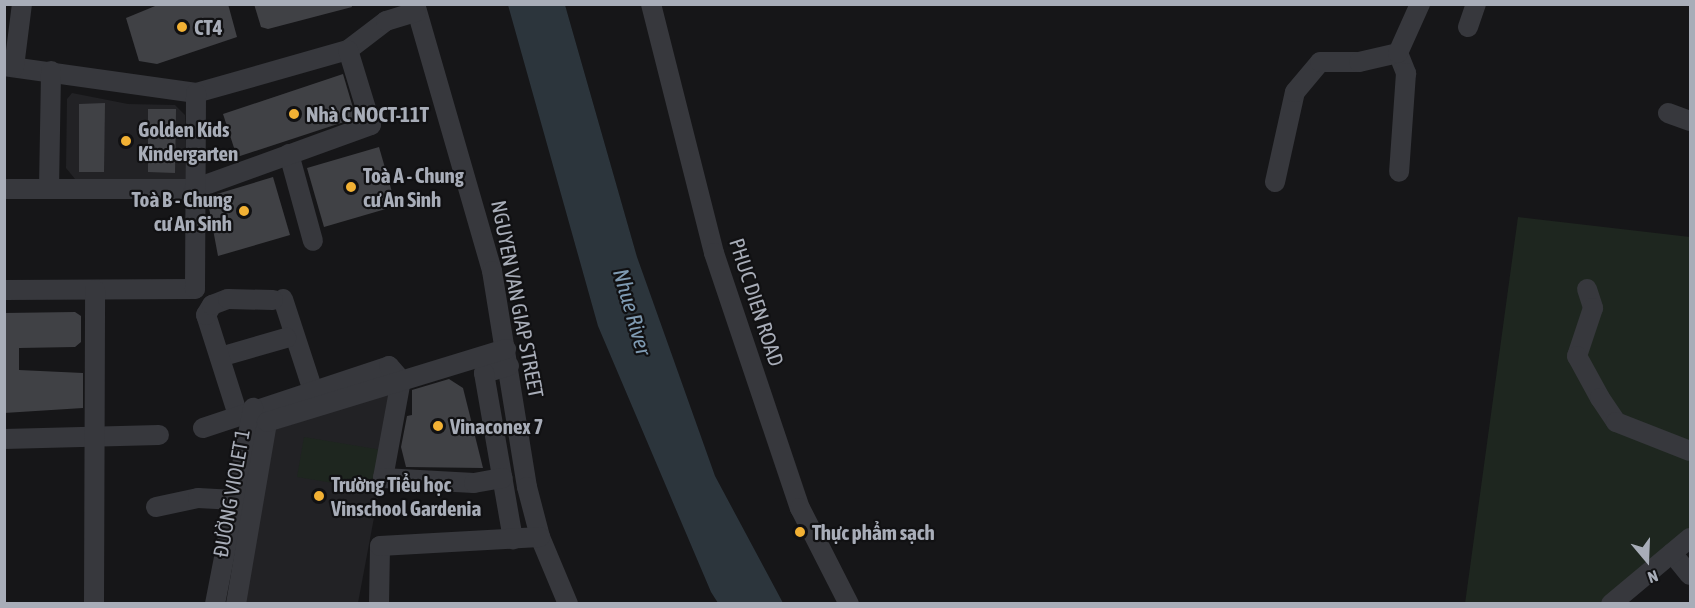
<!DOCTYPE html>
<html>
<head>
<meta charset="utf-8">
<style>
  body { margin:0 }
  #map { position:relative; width:1695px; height:608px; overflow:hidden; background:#161618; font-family:"Asap Condensed",sans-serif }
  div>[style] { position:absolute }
  .built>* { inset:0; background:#222225 }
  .green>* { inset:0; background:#1e261f }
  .water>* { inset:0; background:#2c353c }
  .building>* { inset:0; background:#404145 }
  .minor>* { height:20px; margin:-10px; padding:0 10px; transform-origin:10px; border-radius:10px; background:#37383d }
  .dots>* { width:16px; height:16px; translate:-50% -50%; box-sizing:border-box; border:3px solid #111113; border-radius:50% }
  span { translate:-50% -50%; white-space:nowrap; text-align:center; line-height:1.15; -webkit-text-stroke:4.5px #111113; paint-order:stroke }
  .poi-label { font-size:21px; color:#a8adb8; font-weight:700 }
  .left { translate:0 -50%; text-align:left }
  .right { translate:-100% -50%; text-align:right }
  .street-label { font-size:21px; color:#a8adb8 }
  .water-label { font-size:22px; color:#7f9bb3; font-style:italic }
  .frame { position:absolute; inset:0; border:6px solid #a8adb8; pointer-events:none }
  .north { position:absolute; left:1617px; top:530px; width:60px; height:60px; -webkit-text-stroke:4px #111113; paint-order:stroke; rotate:161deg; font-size:16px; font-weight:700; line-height:24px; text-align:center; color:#a8adb8 }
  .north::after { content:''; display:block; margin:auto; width:21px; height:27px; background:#a8adb8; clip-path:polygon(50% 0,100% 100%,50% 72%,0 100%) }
</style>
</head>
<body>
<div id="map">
  <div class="built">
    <div style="clip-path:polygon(72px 93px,128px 104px,175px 105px,185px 115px,186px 182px,75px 179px,66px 168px,67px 99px)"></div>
    <div style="clip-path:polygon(398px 390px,358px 603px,243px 604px,271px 431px)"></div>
  </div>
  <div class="green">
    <div style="clip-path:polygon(1518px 217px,1690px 237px,1690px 538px,1611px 603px,1465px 604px)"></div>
    <div style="clip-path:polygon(304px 437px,382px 450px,375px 490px,297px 477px)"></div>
  </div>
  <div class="water">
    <div style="clip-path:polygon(508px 5px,565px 5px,637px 257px,715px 476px,783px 603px,718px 603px,711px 592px,598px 326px)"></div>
  </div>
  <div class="building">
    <div style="clip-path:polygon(160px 4px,228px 4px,237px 37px,157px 64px,139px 61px,126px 18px)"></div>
    <div style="clip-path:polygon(254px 4px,351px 4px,352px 7px,268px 29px,261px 27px)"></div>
    <div style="clip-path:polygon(343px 74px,356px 118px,237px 157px,223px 114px)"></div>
    <div style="clip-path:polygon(105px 103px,104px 172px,79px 172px,79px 104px)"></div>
    <div style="clip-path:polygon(148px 109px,176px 109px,175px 173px,148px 172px)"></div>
    <div style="clip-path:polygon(379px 147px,396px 206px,324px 227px,307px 168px)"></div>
    <div style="clip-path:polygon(273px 177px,290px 235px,218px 256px,207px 197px)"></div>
    <div style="clip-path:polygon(75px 312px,81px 316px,81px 342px,75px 347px,19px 348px,19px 370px,83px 373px,83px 408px,4px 413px,4px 313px)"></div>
    <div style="clip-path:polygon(449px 379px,463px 388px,483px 468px,406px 467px,401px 447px,407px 416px,412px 415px,412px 390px)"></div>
  </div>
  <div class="minor">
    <div style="left:415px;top:4px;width:278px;rotate:73.9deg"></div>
    <div style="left:492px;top:271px;width:219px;rotate:80.8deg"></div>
    <div style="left:527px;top:487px;width:52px;rotate:75.4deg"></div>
    <div style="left:540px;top:537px;width:73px;rotate:67.3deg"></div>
    <div style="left:651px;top:4px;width:257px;rotate:75.8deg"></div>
    <div style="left:714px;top:253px;width:269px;rotate:71.4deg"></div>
    <div style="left:800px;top:508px;width:108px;rotate:63deg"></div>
    <div style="left:1468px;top:27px;width:24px;rotate:-71deg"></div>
    <div style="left:1398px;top:53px;width:22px;rotate:68deg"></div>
    <div style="left:1406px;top:73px;width:99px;rotate:94deg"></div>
    <div style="left:4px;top:66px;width:194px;rotate:8deg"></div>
    <div style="left:196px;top:93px;width:158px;rotate:-15.8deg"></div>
    <div style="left:348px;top:50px;width:48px;rotate:-37.3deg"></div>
    <div style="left:386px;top:21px;width:31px;rotate:-17deg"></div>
    <div style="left:14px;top:67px;width:64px;rotate:-82.8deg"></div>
    <div style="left:1668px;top:113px;width:23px;rotate:20deg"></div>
    <div style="left:289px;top:154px;width:90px;rotate:74.6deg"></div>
    <div style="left:1275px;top:182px;width:92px;rotate:-77.5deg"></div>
    <div style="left:1295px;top:92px;width:39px;rotate:-50deg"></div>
    <div style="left:1320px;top:62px;width:39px"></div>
    <div style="left:1359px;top:62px;width:40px;rotate:-13deg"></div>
    <div style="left:1398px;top:53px;width:54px;rotate:-65.8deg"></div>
    <div style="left:49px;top:188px;width:117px;rotate:-89deg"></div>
    <div style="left:4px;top:189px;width:190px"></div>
    <div style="left:194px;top:189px;width:188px;rotate:-19.9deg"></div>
    <div style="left:371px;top:125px;width:78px;rotate:-107deg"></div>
    <div style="left:1587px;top:289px;width:20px;rotate:72deg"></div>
    <div style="left:1593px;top:308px;width:51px;rotate:108.4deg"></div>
    <div style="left:1577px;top:356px;width:48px;rotate:61.3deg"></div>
    <div style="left:1600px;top:398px;width:29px;rotate:56deg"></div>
    <div style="left:1616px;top:422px;width:79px;rotate:21.4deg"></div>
    <div style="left:4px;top:290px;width:191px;rotate:-0.3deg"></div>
    <div style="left:195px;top:289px;width:196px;rotate:-89.7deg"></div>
    <div style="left:283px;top:299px;width:97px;rotate:71.9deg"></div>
    <div style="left:220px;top:357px;width:69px;rotate:-16.1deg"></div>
    <div style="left:509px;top:366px;width:26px;rotate:164deg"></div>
    <div style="left:484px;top:373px;width:169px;rotate:80.1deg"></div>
    <div style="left:401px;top:380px;width:100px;rotate:100.4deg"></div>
    <div style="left:383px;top:478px;width:91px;rotate:3.1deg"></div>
    <div style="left:474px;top:483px;width:29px;rotate:-10deg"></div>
    <div style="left:237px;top:412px;width:102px;rotate:-107.7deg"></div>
    <div style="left:206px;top:315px;width:12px;rotate:-59deg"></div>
    <div style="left:212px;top:305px;width:17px;rotate:-21deg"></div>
    <div style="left:228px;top:299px;width:45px;rotate:1.3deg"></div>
    <div style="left:203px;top:428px;width:196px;rotate:-18.4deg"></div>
    <div style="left:389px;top:366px;width:18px;rotate:49deg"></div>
    <div style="left:4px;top:439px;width:155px;rotate:-1.5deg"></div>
    <div style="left:156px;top:507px;width:43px;rotate:-12.1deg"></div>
    <div style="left:198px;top:498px;width:37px;rotate:3deg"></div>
    <div style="left:1672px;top:553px;width:28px;rotate:51deg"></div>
    <div style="left:94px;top:604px;width:314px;rotate:-89.8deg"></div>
    <div style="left:215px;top:604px;width:200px;rotate:-79deg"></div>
    <div style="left:236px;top:604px;width:185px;rotate:-80.3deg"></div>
    <div style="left:267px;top:422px;width:250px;rotate:-17deg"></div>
    <div style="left:379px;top:604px;width:58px;rotate:-89deg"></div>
    <div style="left:380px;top:546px;width:160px;rotate:-3.2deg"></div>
    <div style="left:1611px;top:604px;width:103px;rotate:-39.9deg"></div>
  </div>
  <div class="dots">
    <div style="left:182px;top:27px;background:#f2b134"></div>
    <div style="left:294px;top:114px;background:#f2b134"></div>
    <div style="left:126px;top:141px;background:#f2b134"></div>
    <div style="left:351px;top:187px;background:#f2b134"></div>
    <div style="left:244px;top:211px;background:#f2b134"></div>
    <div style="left:438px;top:426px;background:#f2b134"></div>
    <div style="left:319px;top:496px;background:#f2b134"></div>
    <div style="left:800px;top:532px;background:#f2b134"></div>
  </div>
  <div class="poi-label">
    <span class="left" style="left:194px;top:27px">CT4</span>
    <span class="left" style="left:306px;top:114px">Nhà C NOCT-11T</span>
    <span class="left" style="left:138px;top:141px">Golden Kids<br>Kindergarten</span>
    <span class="left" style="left:363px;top:187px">Toà A - Chung<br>cư An Sinh</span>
    <span class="right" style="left:232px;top:211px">Toà B - Chung<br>cư An Sinh</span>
    <span class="left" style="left:450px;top:426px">Vinaconex 7</span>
    <span class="left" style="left:331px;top:496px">Trường Tiểu học<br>Vinschool Gardenia</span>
    <span class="left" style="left:812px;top:532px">Thực phẩm sạch</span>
  </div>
  <div class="street-label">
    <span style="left:518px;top:299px;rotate:79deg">NGUYEN VAN GIAP STREET</span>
    <span style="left:757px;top:302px;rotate:72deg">PHUC DIEN ROAD</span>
    <span style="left:231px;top:493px;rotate:-80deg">ĐƯỜNG VIOLET 1</span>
  </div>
  <div class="water-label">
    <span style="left:632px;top:312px;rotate:74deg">Nhue River</span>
  </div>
  <div class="frame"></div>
  <div class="north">N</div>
</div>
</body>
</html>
